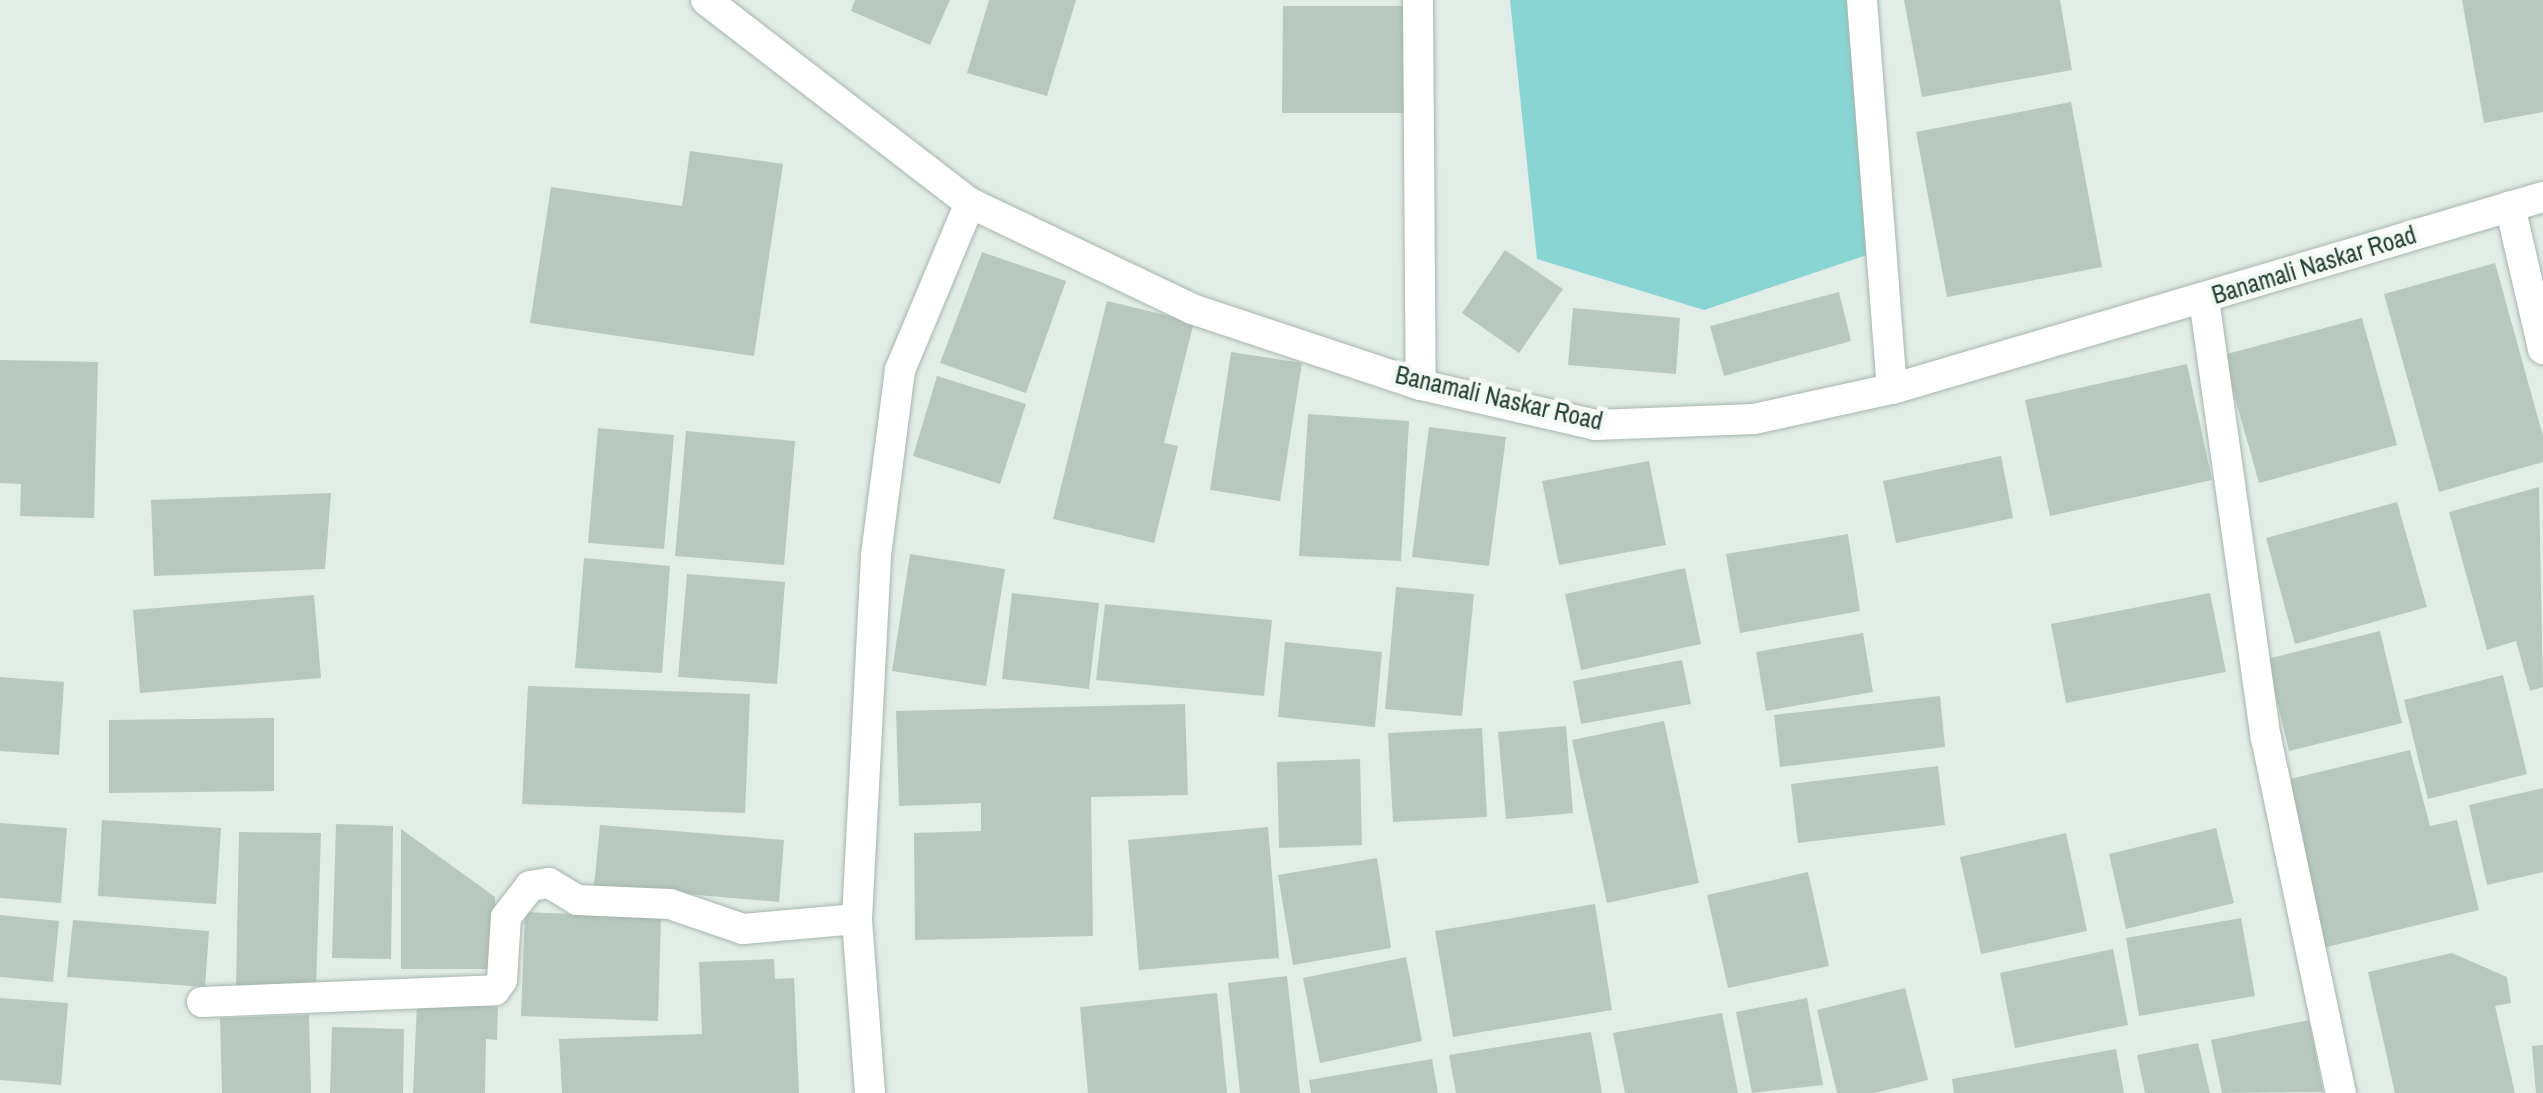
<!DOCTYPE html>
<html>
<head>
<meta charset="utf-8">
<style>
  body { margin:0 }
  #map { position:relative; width:2543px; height:1093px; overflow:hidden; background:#e3ede7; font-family:"Archivo Narrow",sans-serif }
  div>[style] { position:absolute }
  .water>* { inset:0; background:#89d5d3 }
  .building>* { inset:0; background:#b8c8bf }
  .roads { filter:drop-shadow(0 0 2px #a5b6ad) drop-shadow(0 0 2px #a5b6ad) }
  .minor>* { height:30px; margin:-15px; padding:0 15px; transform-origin:15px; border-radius:15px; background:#fff }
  span { translate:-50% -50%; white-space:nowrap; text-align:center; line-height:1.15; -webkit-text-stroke:9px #f4faf6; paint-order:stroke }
  .street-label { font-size:25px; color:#224032 }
</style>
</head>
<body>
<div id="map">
  <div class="water">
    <div style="clip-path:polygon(1510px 0,1851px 0,1867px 255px,1704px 310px,1537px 259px)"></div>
  </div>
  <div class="building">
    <div style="clip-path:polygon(855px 0,950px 0,930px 45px,851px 11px)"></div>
    <div style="clip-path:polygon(989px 0,1076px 0,1047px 96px,967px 73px)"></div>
    <div style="clip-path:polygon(1904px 0,2060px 0,2072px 70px,1922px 97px)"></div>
    <div style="clip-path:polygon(2462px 0,2543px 0,2543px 112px,2484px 123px)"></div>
    <div style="clip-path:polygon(1283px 6px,1411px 6px,1411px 113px,1282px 113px)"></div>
    <div style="clip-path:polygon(2071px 102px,2102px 267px,1947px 297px,1916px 132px)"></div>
    <div style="clip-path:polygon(690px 151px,783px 164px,754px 356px,530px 323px,551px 187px,682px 206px)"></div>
    <div style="clip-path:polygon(1505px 250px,1563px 289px,1519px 353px,1462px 313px)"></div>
    <div style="clip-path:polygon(982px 252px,1066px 281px,1026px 393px,940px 363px)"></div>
    <div style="clip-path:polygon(2495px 263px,2543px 436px,2543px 462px,2439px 492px,2384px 294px)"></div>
    <div style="clip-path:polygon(1839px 292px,1851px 341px,1724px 376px,1710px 326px)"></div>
    <div style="clip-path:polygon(1107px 301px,1194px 322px,1164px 443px,1178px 446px,1154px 543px,1053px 519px)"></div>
    <div style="clip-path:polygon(1573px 308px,1680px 318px,1676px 374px,1568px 365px)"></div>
    <div style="clip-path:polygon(2362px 318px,2397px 445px,2259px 483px,2223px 355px)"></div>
    <div style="clip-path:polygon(1231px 352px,1302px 363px,1280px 501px,1210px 490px)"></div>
    <div style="clip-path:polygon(0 360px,98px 362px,94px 518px,20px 516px,21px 484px,0 483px)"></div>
    <div style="clip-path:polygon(2187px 364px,2212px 480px,2050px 516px,2025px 400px)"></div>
    <div style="clip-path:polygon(937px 376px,1026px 404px,1000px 484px,913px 456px)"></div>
    <div style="clip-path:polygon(1308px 414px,1409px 421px,1401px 561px,1299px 556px)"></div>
    <div style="clip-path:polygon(1429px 427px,1506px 437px,1489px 566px,1412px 557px)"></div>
    <div style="clip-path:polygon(598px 428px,674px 435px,664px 549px,588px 543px)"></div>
    <div style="clip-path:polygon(686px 431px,795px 441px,784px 565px,675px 556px)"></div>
    <div style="clip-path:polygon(2001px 456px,2013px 518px,1896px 543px,1883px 481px)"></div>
    <div style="clip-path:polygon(1649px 461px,1666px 545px,1559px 565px,1542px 481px)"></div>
    <div style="clip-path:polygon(2539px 487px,2543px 687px,2530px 691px,2516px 641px,2487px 650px,2449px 512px)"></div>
    <div style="clip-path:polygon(331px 493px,325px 569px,154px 576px,151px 500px)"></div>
    <div style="clip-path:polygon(2397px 502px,2427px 607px,2295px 644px,2266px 538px)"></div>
    <div style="clip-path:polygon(1848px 534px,1860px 611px,1740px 633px,1726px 554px)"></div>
    <div style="clip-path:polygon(910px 554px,1005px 569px,986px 686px,892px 671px)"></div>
    <div style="clip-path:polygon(584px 558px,670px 566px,662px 673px,575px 668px)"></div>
    <div style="clip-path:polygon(1685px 568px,1701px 644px,1581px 670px,1565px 594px)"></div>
    <div style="clip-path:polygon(687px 574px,785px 582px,777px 684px,678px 677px)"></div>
    <div style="clip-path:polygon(1396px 587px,1474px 594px,1462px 716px,1385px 709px)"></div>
    <div style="clip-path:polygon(1012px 593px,1099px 603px,1089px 689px,1002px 679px)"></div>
    <div style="clip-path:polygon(2210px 593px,2226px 672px,2066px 703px,2051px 624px)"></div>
    <div style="clip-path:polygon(314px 595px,321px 678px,140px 693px,133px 610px)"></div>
    <div style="clip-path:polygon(1105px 604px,1272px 620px,1264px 696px,1096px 680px)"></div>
    <div style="clip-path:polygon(2380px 631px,2402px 723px,2289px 751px,2267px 659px)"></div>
    <div style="clip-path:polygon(1863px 633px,1873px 692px,1766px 711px,1756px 652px)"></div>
    <div style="clip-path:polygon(1285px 642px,1382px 652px,1375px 727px,1278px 717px)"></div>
    <div style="clip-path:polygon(1682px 660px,1691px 704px,1581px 724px,1573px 681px)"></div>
    <div style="clip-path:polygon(2503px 675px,2527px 774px,2428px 799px,2404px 700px)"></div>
    <div style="clip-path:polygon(0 677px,64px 682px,59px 755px,0 751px)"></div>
    <div style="clip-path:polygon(528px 686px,750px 694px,745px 813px,522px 804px)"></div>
    <div style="clip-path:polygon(1940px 696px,1945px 747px,1780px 767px,1774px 715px)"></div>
    <div style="clip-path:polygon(1185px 704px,1188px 795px,1091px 797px,1093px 936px,915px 940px,914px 833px,981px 831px,981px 803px,899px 806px,896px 711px)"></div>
    <div style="clip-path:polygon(274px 718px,274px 791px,109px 793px,109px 720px)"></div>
    <div style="clip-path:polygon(1664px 721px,1699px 883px,1607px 903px,1572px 740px)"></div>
    <div style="clip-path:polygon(1566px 726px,1573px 813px,1506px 819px,1498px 732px)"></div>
    <div style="clip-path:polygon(1482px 728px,1487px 817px,1393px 822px,1388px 733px)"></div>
    <div style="clip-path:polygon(2410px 750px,2430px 826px,2457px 820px,2479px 910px,2323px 948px,2282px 781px)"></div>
    <div style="clip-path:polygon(1360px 759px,1362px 845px,1279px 848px,1277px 762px)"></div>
    <div style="clip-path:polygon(1938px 766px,1945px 825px,1798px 843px,1791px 784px)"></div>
    <div style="clip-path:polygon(2543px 788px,2543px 872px,2487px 885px,2469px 805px)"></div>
    <div style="clip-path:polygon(102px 820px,221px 828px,216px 904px,98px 896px)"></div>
    <div style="clip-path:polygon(0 823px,67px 828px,61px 903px,0 898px)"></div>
    <div style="clip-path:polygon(336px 824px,393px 826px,391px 959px,332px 958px)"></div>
    <div style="clip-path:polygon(600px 825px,784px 840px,779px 902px,594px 886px)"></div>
    <div style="clip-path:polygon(1268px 827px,1279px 958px,1139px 970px,1128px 840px)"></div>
    <div style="clip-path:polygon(2216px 828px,2234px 903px,2126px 929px,2109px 854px)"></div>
    <div style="clip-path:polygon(401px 829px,495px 897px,495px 969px,401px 969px)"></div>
    <div style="clip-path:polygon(239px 832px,321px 833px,316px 987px,236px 986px)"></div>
    <div style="clip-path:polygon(2066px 833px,2087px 931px,1981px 954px,1960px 857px)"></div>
    <div style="clip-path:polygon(1377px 858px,1391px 948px,1293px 965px,1278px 875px)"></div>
    <div style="clip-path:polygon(1808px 872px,1829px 966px,1728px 988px,1707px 895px)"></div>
    <div style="clip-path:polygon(1595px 904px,1612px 1010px,1453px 1037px,1435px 931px)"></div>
    <div style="clip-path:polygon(525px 912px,661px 918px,658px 1021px,521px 1016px)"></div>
    <div style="clip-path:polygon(0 915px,59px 921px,53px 982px,0 977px)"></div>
    <div style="clip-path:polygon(2241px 918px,2255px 996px,2139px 1016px,2126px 938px)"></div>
    <div style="clip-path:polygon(73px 920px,209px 931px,205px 987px,67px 977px)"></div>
    <div style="clip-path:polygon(2113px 949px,2128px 1025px,2015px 1048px,2000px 973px)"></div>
    <div style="clip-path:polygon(2452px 953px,2507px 977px,2511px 1003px,2495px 1006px,2515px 1093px,2395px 1093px,2368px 972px)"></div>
    <div style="clip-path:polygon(1406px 957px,1422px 1041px,1320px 1063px,1303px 978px)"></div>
    <div style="clip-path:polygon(774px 959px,775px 979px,794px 978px,799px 1093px,562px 1093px,559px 1039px,702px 1034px,699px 962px)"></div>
    <div style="clip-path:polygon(1287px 976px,1300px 1093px,1240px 1093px,1228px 983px)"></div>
    <div style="clip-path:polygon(1905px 988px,1928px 1080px,1874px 1093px,1837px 1093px,1817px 1010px)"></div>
    <div style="clip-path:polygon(1217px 993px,1227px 1093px,1088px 1093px,1080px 1007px)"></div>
    <div style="clip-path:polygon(0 998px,68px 1003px,61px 1085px,0 1080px)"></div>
    <div style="clip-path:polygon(1807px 998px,1823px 1085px,1752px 1093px,1736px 1012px)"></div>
    <div style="clip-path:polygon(417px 1003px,498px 1007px,497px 1040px,486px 1039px,485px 1093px,413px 1093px)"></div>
    <div style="clip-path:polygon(1722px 1013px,1738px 1093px,1625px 1093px,1613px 1033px)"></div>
    <div style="clip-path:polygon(309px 1015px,311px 1093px,222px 1093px,220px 1018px)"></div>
    <div style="clip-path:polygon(2309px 1020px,2323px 1092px,2222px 1093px,2211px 1040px)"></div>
    <div style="clip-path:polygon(332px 1027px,404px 1029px,403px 1093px,330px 1093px)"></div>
    <div style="clip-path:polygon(1591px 1032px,1602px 1093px,1456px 1093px,1449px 1055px)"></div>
    <div style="clip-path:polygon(2198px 1043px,2210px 1093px,2145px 1093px,2137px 1055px)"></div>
    <div style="clip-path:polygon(2543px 1045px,2543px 1093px,2536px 1093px,2532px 1046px)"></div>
    <div style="clip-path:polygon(2116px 1049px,2124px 1093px,1954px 1093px,1952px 1079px)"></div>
    <div style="clip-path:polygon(1432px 1059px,1438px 1093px,1311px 1093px,1309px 1080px)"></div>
  </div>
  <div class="roads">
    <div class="minor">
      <div style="left:706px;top:0;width:333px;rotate:37.6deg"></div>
      <div style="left:970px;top:203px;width:246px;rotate:25.5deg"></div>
      <div style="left:1192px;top:309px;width:241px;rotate:18.4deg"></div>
      <div style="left:1421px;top:385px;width:179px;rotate:12.9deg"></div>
      <div style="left:1595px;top:425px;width:159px;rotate:-2.2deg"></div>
      <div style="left:1754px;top:419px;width:141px;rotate:-12.3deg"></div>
      <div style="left:1892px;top:389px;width:679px;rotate:-16.43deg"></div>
      <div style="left:1418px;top:0;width:385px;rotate:89.6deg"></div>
      <div style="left:1862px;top:0;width:390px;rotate:85.6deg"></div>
      <div style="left:2510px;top:206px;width:147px;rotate:77deg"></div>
      <div style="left:2204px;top:299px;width:443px;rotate:82deg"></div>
      <div style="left:2266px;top:738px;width:363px;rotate:78.1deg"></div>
      <div style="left:202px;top:1002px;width:293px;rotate:-2.3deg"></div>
      <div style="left:495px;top:990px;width:12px;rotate:-55deg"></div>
      <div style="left:502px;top:980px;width:63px;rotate:-86.4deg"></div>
      <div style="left:506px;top:917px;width:39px;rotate:-52deg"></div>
      <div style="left:530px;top:886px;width:19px;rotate:-9deg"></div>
      <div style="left:549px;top:883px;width:33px;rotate:31deg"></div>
      <div style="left:577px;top:900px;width:93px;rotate:2.5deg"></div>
      <div style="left:670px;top:904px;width:77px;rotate:18.9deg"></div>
      <div style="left:743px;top:929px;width:114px;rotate:-5deg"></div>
      <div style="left:870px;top:1093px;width:174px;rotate:-94.3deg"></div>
      <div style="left:857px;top:919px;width:364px;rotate:-87deg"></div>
      <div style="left:876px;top:555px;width:187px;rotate:-82.6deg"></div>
      <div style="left:900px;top:370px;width:181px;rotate:-67.3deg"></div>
    </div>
  </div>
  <div class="street-label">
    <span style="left:2314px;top:265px;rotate:-17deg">Banamali Naskar Road</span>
    <span style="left:1499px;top:398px;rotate:13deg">Banamali Naskar Road</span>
  </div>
</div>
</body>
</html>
